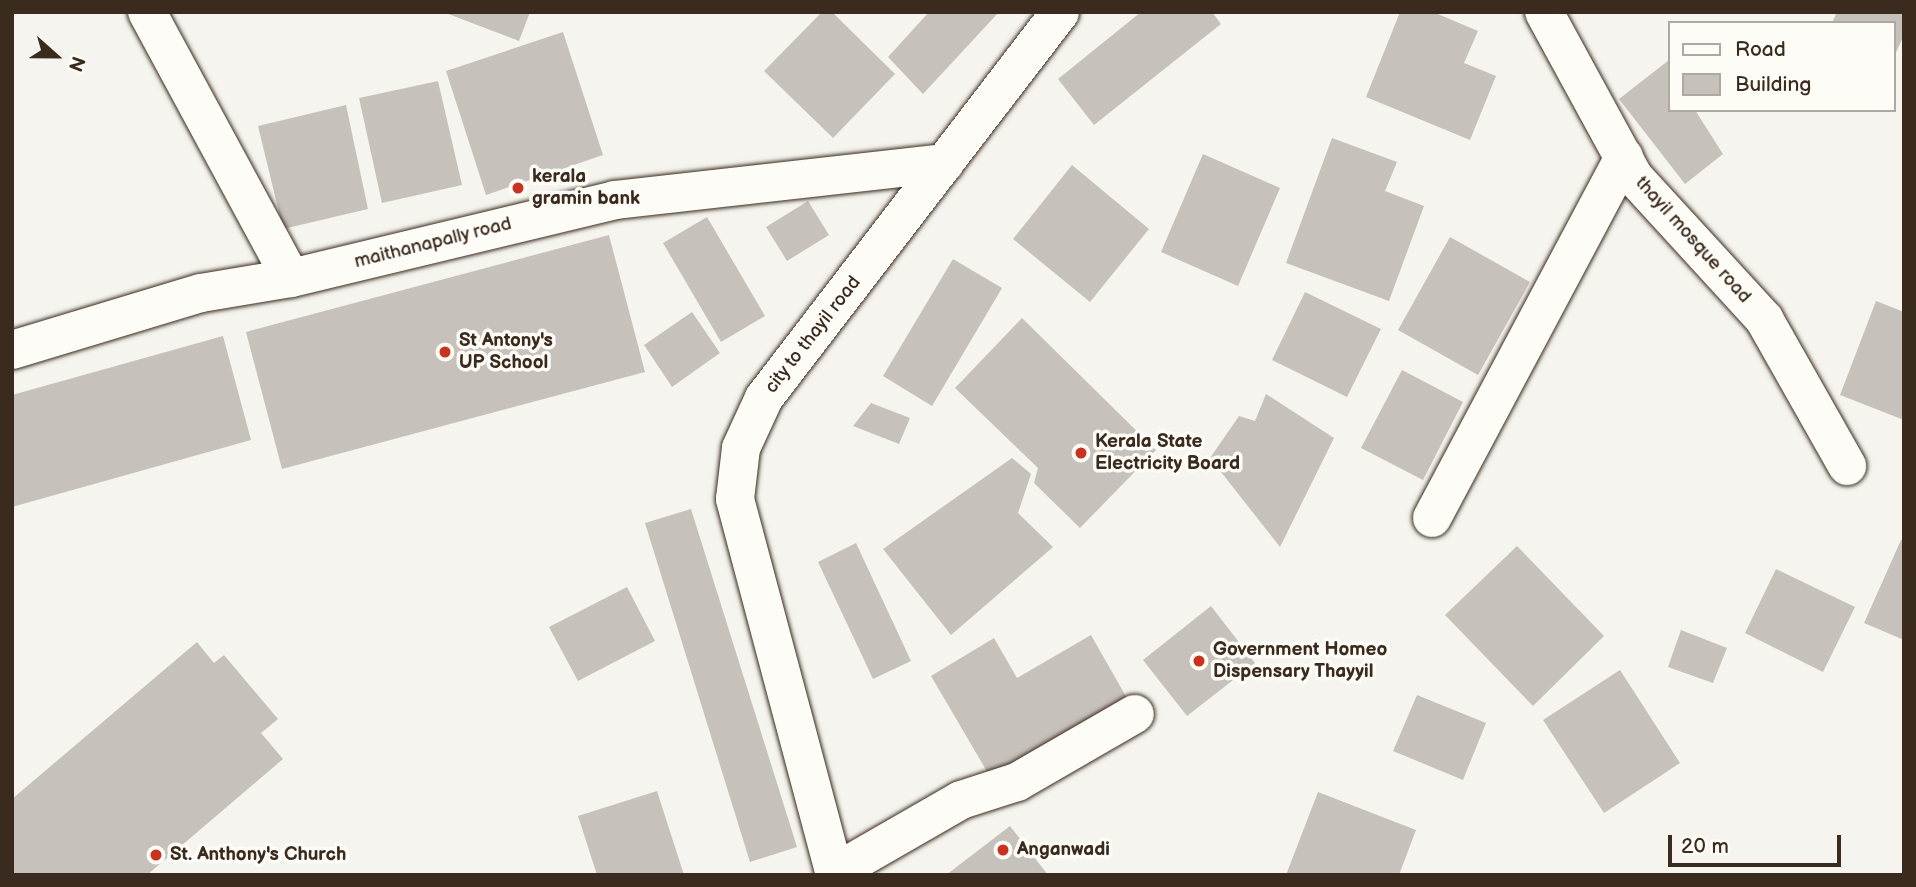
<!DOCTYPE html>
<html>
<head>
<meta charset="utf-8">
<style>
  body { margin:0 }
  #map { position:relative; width:1916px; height:887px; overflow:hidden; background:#f5f4ee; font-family:"Balsamiq Sans",sans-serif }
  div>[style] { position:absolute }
  .building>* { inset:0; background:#c7c1bb }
  .roads { filter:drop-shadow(0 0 2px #3b2a1e) drop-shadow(0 0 2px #3b2a1e) }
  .minor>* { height:38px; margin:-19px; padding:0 19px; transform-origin:19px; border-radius:19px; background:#fdfcf7 }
  .secondary>* { height:38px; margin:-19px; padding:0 19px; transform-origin:19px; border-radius:19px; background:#fdfcf7 }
  .dots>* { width:19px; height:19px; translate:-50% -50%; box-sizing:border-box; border:4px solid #fdfcf7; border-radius:50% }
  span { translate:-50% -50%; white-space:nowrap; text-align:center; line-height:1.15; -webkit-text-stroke:7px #fdfcf7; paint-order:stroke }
  .poi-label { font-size:19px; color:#3b2a1e; font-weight:700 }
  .left { translate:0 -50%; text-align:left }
  .street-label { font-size:19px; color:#3b2a1e }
  .frame { position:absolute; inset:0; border:14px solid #3b2a1e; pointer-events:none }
  .legend { position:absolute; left:1668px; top:21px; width:228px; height:91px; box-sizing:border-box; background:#fdfcf7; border:2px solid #afa8a0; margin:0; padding:9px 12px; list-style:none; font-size:21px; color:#3b2a1e }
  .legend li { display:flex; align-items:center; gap:14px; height:35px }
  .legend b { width:35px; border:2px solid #afa8a0 }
  .north { position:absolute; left:21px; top:21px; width:70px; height:70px; -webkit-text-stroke:5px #fdfcf7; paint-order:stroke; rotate:111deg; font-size:19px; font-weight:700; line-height:28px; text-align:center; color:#3b2a1e }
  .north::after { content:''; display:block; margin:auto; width:24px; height:32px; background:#3b2a1e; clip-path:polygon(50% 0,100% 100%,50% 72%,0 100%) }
  .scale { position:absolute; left:1668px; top:835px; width:173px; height:32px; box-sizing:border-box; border:4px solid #3b2a1e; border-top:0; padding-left:9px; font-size:21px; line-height:24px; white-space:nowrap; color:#3b2a1e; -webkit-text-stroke:5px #fdfcf7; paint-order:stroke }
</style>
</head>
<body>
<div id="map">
  <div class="building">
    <div style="clip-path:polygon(443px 12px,530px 12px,519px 41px)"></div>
    <div style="clip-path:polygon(822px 12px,832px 12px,895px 74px,833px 138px,764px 71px)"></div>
    <div style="clip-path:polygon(929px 12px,999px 12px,923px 94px,888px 57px)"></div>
    <div style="clip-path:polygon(1141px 12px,1212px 12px,1221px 24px,1094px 125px,1058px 79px)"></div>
    <div style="clip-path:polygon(1400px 12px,1433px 12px,1478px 31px,1464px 63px,1496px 76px,1470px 140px,1366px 97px)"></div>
    <div style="clip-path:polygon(1837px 12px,1904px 12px,1904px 35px,1893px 59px,1893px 23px,1832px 23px)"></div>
    <div style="clip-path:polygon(563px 32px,603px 155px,486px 195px,446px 71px)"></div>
    <div style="clip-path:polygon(1669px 60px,1669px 110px,1695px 110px,1723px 154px,1685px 184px,1619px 99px)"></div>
    <div style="clip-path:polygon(438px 81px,462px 185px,382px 203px,359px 98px)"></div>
    <div style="clip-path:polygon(346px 105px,368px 209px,283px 229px,258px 126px)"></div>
    <div style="clip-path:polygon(1332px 138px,1397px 162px,1385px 191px,1424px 206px,1389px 301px,1286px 263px)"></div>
    <div style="clip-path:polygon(1203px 154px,1280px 188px,1238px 286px,1161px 252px)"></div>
    <div style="clip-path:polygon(1072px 165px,1149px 229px,1090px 302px,1013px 239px)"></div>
    <div style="clip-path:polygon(808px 201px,829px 235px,787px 261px,766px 227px)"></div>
    <div style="clip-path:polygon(707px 217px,765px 316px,721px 342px,663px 243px)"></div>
    <div style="clip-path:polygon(609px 235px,645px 372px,282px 469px,246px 332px)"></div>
    <div style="clip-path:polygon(1450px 237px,1530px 282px,1478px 375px,1398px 330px)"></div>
    <div style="clip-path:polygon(953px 259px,1002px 288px,932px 406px,883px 376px)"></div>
    <div style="clip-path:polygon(1305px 292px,1381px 329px,1347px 397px,1272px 360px)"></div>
    <div style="clip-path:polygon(1876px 301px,1904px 312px,1904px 420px,1840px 395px)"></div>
    <div style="clip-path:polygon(692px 312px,720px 353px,672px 387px,644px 345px)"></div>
    <div style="clip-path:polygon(1022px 318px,1156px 450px,1080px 528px,1034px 483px,1038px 468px,955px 388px)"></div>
    <div style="clip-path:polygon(223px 336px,251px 440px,12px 507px,12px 395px)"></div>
    <div style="clip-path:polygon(1402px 370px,1463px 402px,1423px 480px,1361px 448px)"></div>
    <div style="clip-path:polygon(1266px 394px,1334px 438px,1280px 547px,1210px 458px,1239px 416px,1255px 421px)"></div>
    <div style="clip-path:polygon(871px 403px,910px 418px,899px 444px,853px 426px)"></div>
    <div style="clip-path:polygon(1012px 458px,1031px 474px,1018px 513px,1053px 547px,951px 635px,883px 549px)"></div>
    <div style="clip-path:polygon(691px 509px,797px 847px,750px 862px,645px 523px)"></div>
    <div style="clip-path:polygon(1901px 540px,1904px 541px,1904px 640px,1864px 623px)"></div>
    <div style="clip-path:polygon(856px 543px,911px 661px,873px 679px,818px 562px)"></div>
    <div style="clip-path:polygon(1517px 546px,1604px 636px,1533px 706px,1445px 615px)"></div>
    <div style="clip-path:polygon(1776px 569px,1855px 607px,1823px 672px,1745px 633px)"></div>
    <div style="clip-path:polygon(627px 587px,655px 641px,578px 681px,549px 627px)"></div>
    <div style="clip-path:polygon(1211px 606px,1255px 663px,1187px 716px,1143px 660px)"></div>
    <div style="clip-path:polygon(1681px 630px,1727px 648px,1713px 683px,1668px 667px)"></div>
    <div style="clip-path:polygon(1091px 635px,1128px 700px,992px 780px,931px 676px,994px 638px,1017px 678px)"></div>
    <div style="clip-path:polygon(197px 642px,214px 663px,224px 655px,278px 719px,261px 733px,283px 759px,147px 875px,12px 875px,12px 799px)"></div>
    <div style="clip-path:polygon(1620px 670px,1680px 763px,1604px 813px,1543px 720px)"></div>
    <div style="clip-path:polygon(1417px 695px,1486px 723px,1463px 780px,1393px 751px)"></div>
    <div style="clip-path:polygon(657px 791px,684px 875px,597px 875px,578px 816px)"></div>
    <div style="clip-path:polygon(1318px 792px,1416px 830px,1399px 875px,1286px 875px)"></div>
    <div style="clip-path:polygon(1010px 826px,1048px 875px,946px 875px)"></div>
  </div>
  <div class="roads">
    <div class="minor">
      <div style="left:147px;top:12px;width:302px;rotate:61.6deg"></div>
      <div style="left:1544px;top:12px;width:188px;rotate:61.4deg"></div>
      <div style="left:1634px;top:177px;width:193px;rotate:47.5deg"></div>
      <div style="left:1764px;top:319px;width:169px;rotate:60.5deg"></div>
      <div style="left:12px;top:350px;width:197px;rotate:-16.8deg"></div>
      <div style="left:201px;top:293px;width:91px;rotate:-9.5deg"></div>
      <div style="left:291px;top:278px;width:333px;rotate:-13.5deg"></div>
      <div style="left:615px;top:200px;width:332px;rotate:-6.4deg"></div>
      <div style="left:1432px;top:518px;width:409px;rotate:-62deg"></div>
      <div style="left:834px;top:873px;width:146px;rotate:-29.9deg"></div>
      <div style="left:961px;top:800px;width:59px;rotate:-17.8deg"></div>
      <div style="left:1017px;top:782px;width:136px;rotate:-30deg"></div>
    </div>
    <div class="secondary">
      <div style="left:835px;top:875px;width:389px;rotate:-104.9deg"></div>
      <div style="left:735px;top:499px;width:51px;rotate:-83.3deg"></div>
      <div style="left:741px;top:448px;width:55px;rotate:-65.3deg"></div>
      <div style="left:764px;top:398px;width:486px;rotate:-52.5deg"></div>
    </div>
  </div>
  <div class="dots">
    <div style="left:518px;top:188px;background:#c8321e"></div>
    <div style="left:445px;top:352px;background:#c8321e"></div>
    <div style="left:1081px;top:453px;background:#c8321e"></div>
    <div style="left:1199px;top:661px;background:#c8321e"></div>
    <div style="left:1003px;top:850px;background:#c8321e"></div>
    <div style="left:156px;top:855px;background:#c8321e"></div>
  </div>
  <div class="poi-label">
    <span class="left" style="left:532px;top:188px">kerala<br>gramin bank</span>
    <span class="left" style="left:459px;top:352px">St Antony's<br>UP School</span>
    <span class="left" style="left:1095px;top:453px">Kerala State<br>Electricity Board</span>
    <span class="left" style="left:1213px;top:661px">Government Homeo<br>Dispensary Thayyil</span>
    <span class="left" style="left:1017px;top:850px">Anganwadi</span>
    <span class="left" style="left:170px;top:855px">St. Anthony's Church</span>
  </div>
  <div class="street-label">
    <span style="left:1693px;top:240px;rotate:48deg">thayil mosque road</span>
    <span style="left:433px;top:243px;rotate:-14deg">maithanapally road</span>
    <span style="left:813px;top:335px;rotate:-52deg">city to thayil road</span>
  </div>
  <div class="frame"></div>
  <ul class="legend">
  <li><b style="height:9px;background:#fdfcf7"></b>Road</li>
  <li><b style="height:19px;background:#c7c1bb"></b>Building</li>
  </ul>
  <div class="north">N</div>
  <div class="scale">20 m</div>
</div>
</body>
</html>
